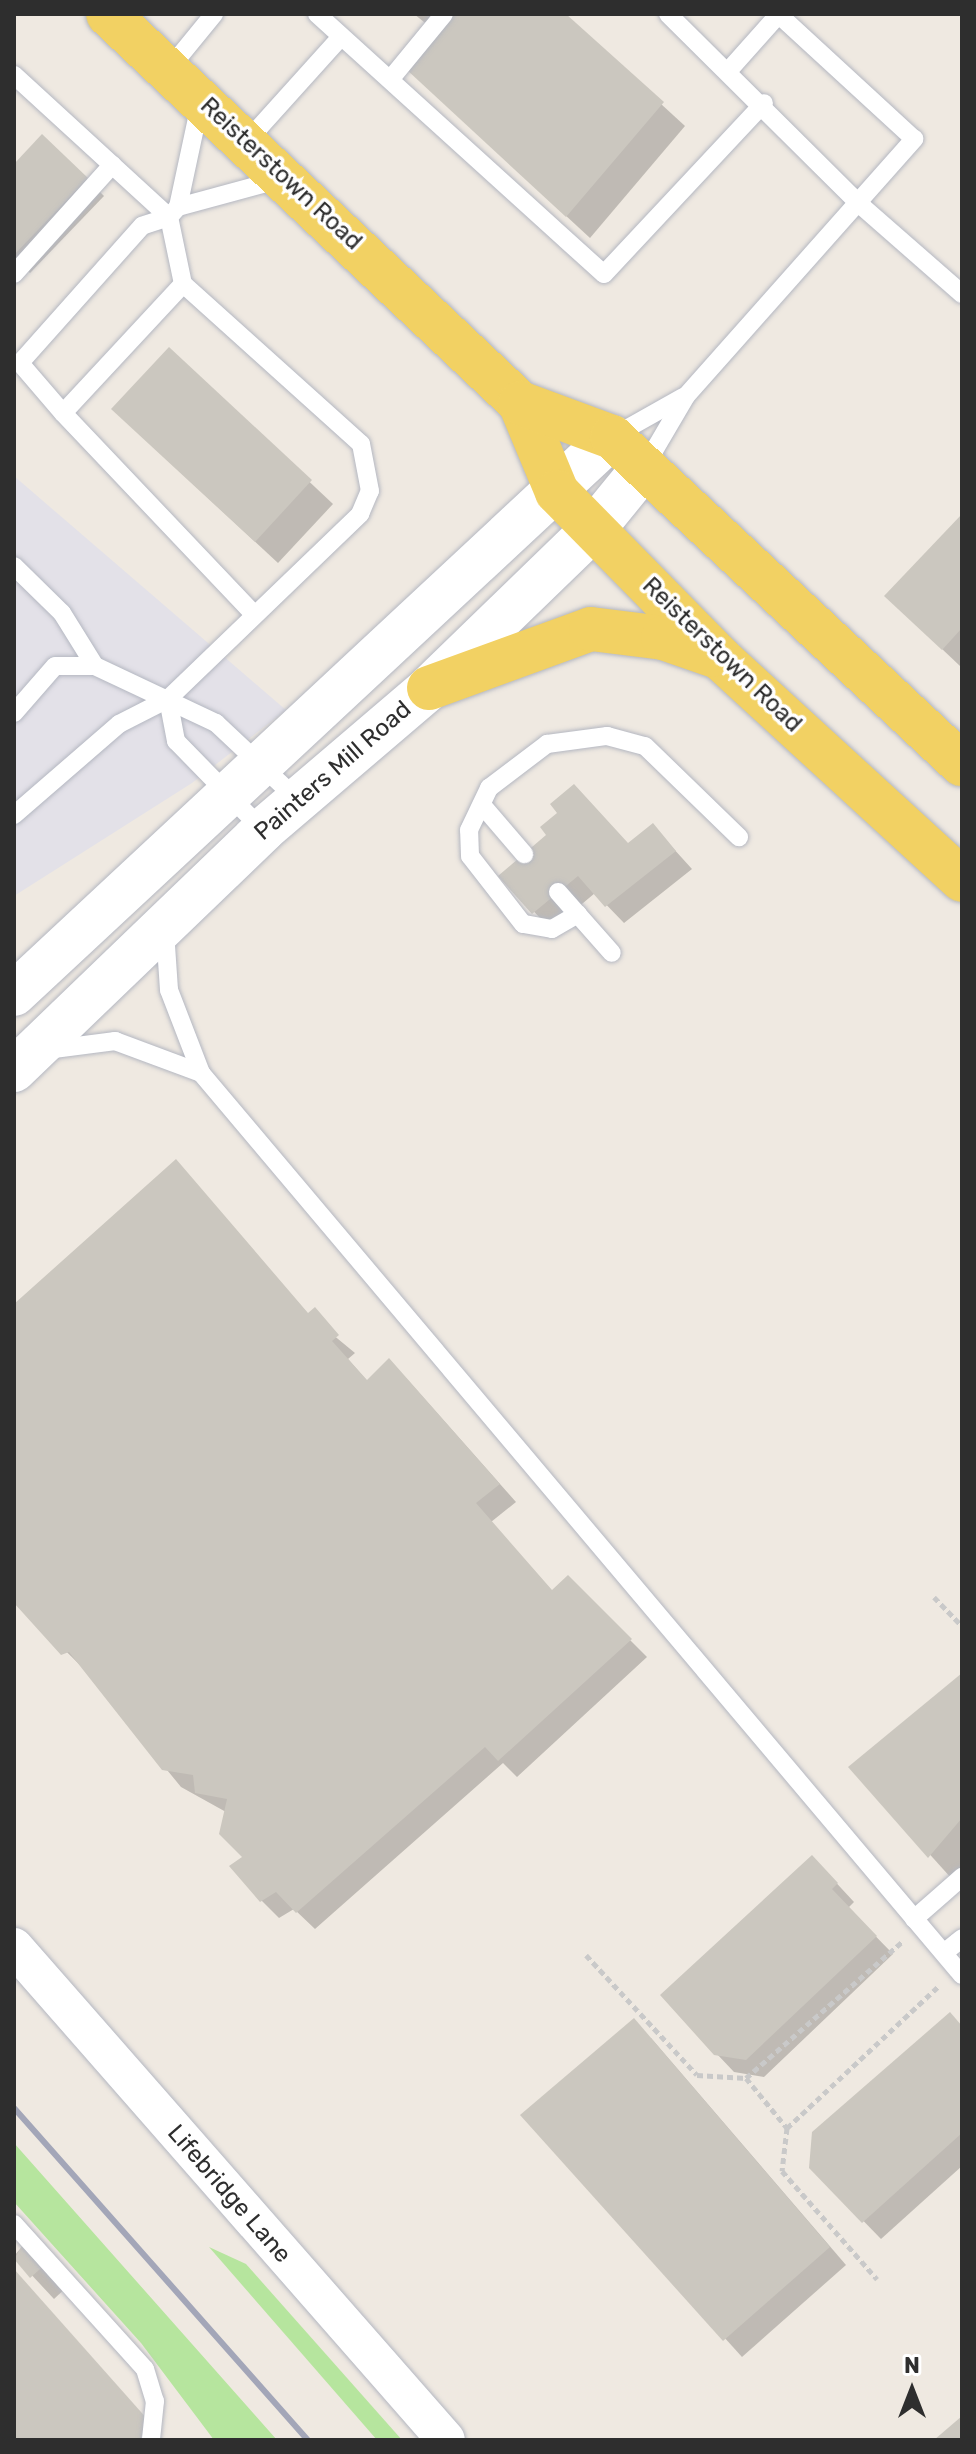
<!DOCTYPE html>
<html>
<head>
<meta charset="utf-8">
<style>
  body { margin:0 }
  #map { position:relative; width:976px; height:2454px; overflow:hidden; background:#efe9e1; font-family:Rubik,sans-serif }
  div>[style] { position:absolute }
  .industrial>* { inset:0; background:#e3e1e8 }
  .green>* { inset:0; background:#b6e59e }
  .shadow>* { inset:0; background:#0003 }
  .building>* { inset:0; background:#cbc7bf }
  .path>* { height:5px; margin-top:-2.5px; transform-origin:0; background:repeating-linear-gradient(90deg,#c9c9c9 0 6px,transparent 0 10px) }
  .roads { filter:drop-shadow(0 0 2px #b4b7c1) drop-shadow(0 0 2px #b4b7c1) }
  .lane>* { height:18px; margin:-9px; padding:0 9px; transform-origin:9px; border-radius:9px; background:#fff }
  .street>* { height:38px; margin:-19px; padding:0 19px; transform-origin:19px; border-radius:19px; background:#fff }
  .secondary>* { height:44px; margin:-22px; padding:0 22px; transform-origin:22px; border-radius:22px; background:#fff }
  .primary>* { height:44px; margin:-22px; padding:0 22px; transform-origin:22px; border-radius:22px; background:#f2d163 }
  .rail>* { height:6px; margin:-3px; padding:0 3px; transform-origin:3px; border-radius:3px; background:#a3a6b8 }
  span { translate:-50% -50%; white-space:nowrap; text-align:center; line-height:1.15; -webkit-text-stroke:7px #fff; paint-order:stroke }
  .street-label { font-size:24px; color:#2e2e2e }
  .frame { position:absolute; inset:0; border:16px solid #2e2e2e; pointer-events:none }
  .north { position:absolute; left:872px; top:2350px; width:80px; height:80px; -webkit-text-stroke:6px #fff; paint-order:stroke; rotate:0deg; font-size:22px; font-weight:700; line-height:32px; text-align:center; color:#2e2e2e }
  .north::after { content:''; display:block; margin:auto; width:28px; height:36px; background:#2e2e2e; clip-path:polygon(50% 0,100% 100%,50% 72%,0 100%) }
</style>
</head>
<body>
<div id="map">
  <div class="industrial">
    <div style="clip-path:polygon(14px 476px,286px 710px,192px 783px,14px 896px)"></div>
  </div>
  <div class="green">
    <div style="clip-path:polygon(14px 2144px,14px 2143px,277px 2440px,214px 2440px,141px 2343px,14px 2202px)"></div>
    <div style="clip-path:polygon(209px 2247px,246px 2264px,402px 2440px,377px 2440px)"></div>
  </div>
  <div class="shadow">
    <div style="clip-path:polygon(414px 14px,438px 14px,429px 26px)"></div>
    <div style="clip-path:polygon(457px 14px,563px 14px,685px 126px,590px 238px,432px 92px)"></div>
    <div style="clip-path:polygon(14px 167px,87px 179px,104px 196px,30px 273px,14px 258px)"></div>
    <div style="clip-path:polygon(169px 350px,333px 504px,278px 563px,136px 431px)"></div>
    <div style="clip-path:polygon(962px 517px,962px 664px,960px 666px,904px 613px)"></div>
    <div style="clip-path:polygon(653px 826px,692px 869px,624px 923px,595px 893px,551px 930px,501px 876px,629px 845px)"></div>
    <div style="clip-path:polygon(176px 1162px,309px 1315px,355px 1353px,348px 1359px,368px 1382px,406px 1378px,516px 1502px,491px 1522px,553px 1592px,568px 1578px,647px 1657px,517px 1777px,503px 1763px,315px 1929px,294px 1909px,279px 1918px,262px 1901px,232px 1866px,245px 1858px,226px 1812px,181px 1787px,85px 1670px,14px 1600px,14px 1307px)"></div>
    <div style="clip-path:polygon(962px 1675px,962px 1870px,952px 1879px,851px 1767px)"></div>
    <div style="clip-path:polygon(829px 1875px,854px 1902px,848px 1908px,893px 1954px,764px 2077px,734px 2072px,716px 2053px)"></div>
    <div style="clip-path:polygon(962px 2027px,962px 2166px,881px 2239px,811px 2167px)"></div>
    <div style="clip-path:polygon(651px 2038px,846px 2265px,742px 2357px,523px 2115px)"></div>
    <div style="clip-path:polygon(27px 2241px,69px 2285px,54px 2299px,14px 2256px)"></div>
  </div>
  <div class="building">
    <div style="clip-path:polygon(454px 14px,566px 14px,664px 102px,566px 217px,407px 70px)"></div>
    <div style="clip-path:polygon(42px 134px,88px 178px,14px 255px,14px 164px)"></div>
    <div style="clip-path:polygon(169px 347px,312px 480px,255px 542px,111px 409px)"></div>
    <div style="clip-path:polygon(962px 514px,962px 628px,942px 650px,884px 596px)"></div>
    <div style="clip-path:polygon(574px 784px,628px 843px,653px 823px,676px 851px,605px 907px,578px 876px,532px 914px,498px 876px,546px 835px,540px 827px,557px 813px,550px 804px)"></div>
    <div style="clip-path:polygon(176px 1159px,308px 1313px,315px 1307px,339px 1335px,332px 1341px,367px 1380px,389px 1358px,500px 1484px,476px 1503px,552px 1590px,568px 1575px,632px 1639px,498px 1761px,485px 1747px,296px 1913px,276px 1892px,260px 1902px,229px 1866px,242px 1857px,219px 1834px,227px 1799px,195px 1793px,193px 1775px,162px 1770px,69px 1652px,61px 1655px,14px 1603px,14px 1304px)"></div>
    <div style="clip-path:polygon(962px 1673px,962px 1818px,928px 1858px,848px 1767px)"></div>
    <div style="clip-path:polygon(812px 1855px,838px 1883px,832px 1889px,877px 1936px,746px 2060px,714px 2055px,660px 1995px)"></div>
    <div style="clip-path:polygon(950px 2012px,962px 2026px,962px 2133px,862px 2223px,809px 2168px,812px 2132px)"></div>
    <div style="clip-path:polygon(634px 2018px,830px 2247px,723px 2341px,520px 2115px)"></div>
    <div style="clip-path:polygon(27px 2238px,48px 2262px,30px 2278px,14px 2259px)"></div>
    <div style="clip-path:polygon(14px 2269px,149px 2421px,140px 2440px,14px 2440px)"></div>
    <div style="clip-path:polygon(962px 2416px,962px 2440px,934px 2440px)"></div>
  </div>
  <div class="path">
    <div style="left:934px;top:1597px;width:40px;rotate:46deg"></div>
    <div style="left:586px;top:1955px;width:163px;rotate:47.2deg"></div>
    <div style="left:697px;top:2075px;width:49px;rotate:3.5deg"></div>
    <div style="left:746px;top:2078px;width:65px;rotate:50.6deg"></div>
    <div style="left:787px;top:2128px;width:43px;rotate:96.6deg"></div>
    <div style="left:782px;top:2171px;width:144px;rotate:48.7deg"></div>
    <div style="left:746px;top:2078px;width:207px;rotate:-41.1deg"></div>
    <div style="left:787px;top:2128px;width:208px;rotate:-43.1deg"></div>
  </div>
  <div class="roads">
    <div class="lane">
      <div style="left:317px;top:14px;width:387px;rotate:42.2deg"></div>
      <div style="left:604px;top:274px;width:234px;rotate:-46.9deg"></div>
      <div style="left:668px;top:14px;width:267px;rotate:44.8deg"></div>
      <div style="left:857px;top:202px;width:140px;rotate:41.2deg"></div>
      <div style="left:169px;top:69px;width:71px;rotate:-50.7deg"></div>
      <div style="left:730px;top:69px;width:74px;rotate:-48.3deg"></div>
      <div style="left:14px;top:75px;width:210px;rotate:42.5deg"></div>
      <div style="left:169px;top:217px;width:28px;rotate:162deg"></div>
      <div style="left:142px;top:226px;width:183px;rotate:131.7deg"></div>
      <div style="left:20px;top:363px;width:66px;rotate:49.3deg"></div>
      <div style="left:393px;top:76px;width:80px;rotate:-50.6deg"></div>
      <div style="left:248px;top:140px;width:137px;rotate:-48deg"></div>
      <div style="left:178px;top:207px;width:105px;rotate:-77.9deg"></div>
      <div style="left:14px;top:274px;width:147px;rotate:-48deg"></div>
      <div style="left:183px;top:284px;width:68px;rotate:-101.8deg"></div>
      <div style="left:169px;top:217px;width:13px;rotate:-48deg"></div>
      <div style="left:178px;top:207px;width:107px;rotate:-15.2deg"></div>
      <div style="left:612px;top:437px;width:81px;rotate:-29.4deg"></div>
      <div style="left:645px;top:466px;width:81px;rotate:-59.6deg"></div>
      <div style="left:686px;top:396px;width:344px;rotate:-48.4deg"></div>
      <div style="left:914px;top:139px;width:183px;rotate:-137.4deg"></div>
      <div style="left:14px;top:566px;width:67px;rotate:44.4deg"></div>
      <div style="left:62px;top:613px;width:62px;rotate:58.1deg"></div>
      <div style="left:168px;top:699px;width:43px;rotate:79.2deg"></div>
      <div style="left:176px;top:741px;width:124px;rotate:45.7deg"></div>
      <div style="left:14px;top:713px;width:62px;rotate:-48.9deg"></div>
      <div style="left:55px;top:666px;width:40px"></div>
      <div style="left:95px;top:666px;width:134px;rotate:25.2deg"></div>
      <div style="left:216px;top:723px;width:111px;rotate:43.2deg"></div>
      <div style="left:482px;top:805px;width:65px;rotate:49.4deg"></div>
      <div style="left:14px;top:815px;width:139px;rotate:-40.9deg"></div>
      <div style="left:119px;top:724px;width:55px;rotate:-27deg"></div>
      <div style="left:168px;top:699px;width:267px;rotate:-43.9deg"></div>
      <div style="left:360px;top:514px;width:25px;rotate:-67deg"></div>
      <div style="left:370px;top:491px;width:48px;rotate:-100.8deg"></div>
      <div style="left:361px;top:444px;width:239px;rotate:-138deg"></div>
      <div style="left:183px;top:284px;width:176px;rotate:132.9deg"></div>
      <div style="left:63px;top:413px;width:274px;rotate:46.5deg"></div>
      <div style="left:558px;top:892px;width:81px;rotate:48.5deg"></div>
      <div style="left:578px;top:914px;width:30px;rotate:150deg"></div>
      <div style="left:552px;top:929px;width:29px;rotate:-170deg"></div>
      <div style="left:523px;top:924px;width:86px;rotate:-127.9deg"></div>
      <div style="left:470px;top:856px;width:26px;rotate:-92deg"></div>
      <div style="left:469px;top:830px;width:47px;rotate:-64.5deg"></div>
      <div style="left:489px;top:788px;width:73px;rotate:-37.2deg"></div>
      <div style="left:547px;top:744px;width:61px;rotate:-7.6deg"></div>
      <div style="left:607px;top:736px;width:39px;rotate:15deg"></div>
      <div style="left:645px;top:746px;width:131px;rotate:44.1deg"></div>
      <div style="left:165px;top:931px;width:59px;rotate:86.1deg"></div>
      <div style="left:169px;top:990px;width:89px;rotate:68.9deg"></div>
      <div style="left:201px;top:1073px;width:1180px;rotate:49.85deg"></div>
      <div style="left:46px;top:1050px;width:70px;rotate:-7.4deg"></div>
      <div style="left:115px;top:1041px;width:92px;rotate:20.4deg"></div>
      <div style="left:914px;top:1919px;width:64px;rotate:-41.2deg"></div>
      <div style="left:945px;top:1952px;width:22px;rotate:-39deg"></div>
      <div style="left:14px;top:2224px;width:195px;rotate:47.9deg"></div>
      <div style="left:145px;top:2369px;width:34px;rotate:73deg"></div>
      <div style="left:155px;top:2401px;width:39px;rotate:96deg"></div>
    </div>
    <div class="street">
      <div style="left:14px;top:1947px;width:655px;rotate:48.77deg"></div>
    </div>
    <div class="secondary">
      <div style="left:14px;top:994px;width:817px;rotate:-42.97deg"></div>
      <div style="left:14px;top:1070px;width:346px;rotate:-43.9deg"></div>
      <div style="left:263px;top:830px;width:218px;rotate:-40.5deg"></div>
      <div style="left:429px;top:688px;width:233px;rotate:-44.1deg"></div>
      <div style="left:596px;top:526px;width:77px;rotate:-50.8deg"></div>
    </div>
    <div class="primary">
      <div style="left:108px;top:14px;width:567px;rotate:43.36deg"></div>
      <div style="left:520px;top:403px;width:96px;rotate:67.4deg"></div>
      <div style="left:557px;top:492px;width:234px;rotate:45.5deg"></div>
      <div style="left:721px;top:659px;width:327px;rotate:42.5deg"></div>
      <div style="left:520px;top:403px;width:98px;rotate:20.3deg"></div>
      <div style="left:612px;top:437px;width:479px;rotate:43.1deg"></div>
      <div style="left:429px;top:688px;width:172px;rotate:-20deg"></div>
      <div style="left:591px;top:629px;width:73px;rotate:7.1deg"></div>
      <div style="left:663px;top:638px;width:52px;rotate:19.1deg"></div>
    </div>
  </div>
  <div class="rail">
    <div style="left:14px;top:2108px;width:443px;rotate:48.5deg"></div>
  </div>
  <div class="street-label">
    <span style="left:281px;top:174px;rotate:43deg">Reisterstown Road</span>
    <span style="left:722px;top:655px;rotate:44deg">Reisterstown Road</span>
    <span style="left:333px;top:771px;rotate:-41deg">Painters Mill Road</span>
    <span style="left:229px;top:2194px;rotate:49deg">Lifebridge Lane</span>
  </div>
  <div class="frame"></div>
  <div class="north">N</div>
</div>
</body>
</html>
